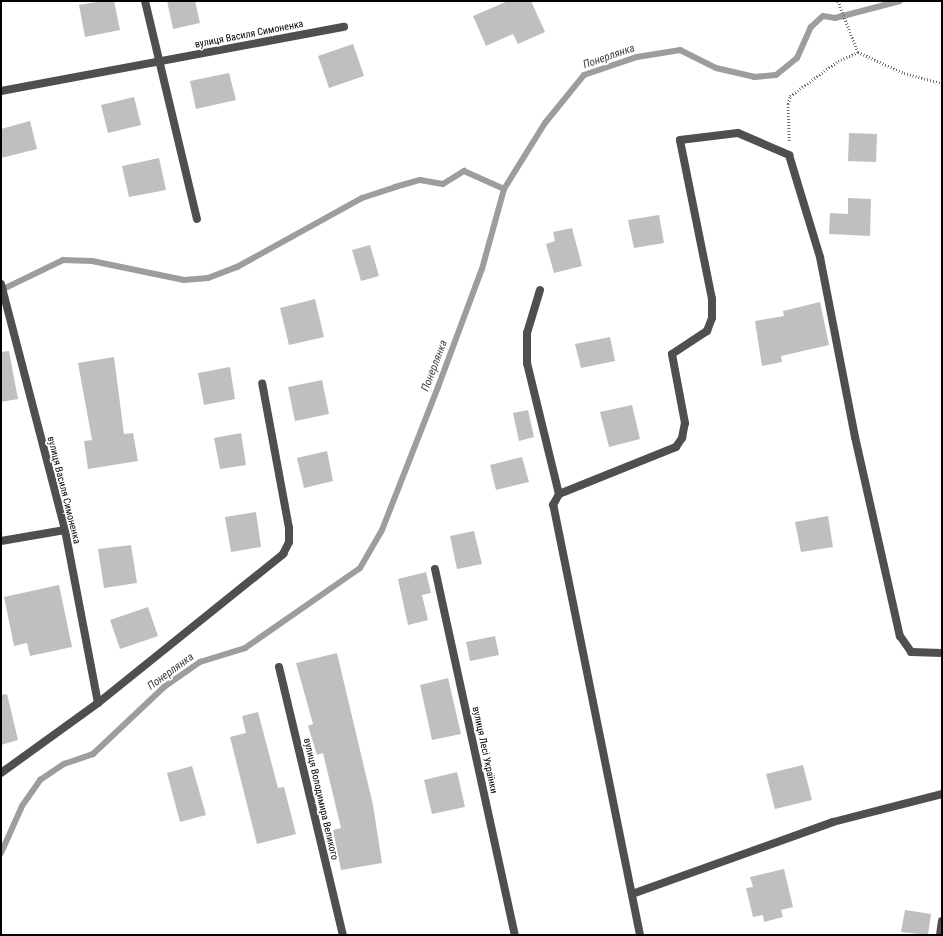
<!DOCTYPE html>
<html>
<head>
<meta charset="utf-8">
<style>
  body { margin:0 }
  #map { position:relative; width:943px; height:936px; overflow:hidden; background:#fff; font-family:"Roboto Condensed",sans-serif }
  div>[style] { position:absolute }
  .stream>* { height:6px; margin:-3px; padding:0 3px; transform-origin:3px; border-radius:3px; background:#9d9d9d }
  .building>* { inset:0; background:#bfbfbf }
  .path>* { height:2.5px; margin-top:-1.25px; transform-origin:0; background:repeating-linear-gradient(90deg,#717171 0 1px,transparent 0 3px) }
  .service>* { height:8px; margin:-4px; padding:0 4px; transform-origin:4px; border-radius:4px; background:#4f4f4f }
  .minor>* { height:8px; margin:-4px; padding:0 4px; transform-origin:4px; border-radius:4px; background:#4f4f4f }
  span { translate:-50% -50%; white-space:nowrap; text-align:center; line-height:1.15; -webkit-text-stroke:3.5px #fff; paint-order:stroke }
  .street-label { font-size:10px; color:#000 }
  .water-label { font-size:11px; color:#3e3e3e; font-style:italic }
  .frame { position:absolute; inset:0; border:2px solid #000; pointer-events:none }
</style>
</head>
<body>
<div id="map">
  <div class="stream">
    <div style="left:1px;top:290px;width:69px;rotate:-25.8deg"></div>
    <div style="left:63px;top:260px;width:29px;rotate:2deg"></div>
    <div style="left:92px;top:261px;width:94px;rotate:11.7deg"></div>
    <div style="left:184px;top:280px;width:24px;rotate:-5deg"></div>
    <div style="left:208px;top:278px;width:31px;rotate:-21deg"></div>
    <div style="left:237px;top:267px;width:143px;rotate:-28.9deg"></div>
    <div style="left:362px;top:198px;width:35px;rotate:-18deg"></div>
    <div style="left:395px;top:187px;width:26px;rotate:-16deg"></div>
    <div style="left:420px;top:180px;width:23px;rotate:10deg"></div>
    <div style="left:443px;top:184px;width:25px;rotate:-32deg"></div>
    <div style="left:464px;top:171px;width:44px;rotate:24.2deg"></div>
    <div style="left:1px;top:853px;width:51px;rotate:-65.9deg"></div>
    <div style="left:22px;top:806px;width:32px;rotate:-55deg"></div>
    <div style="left:40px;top:780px;width:29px;rotate:-34deg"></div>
    <div style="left:64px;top:764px;width:31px;rotate:-19deg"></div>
    <div style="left:93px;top:754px;width:98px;rotate:-43.3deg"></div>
    <div style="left:164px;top:687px;width:44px;rotate:-34.8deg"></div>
    <div style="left:200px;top:662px;width:47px;rotate:-17.3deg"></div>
    <div style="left:245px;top:648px;width:140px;rotate:-34.8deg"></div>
    <div style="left:360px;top:568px;width:44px;rotate:-59.9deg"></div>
    <div style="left:382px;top:530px;width:154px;rotate:-68.6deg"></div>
    <div style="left:438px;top:387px;width:126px;rotate:-69.6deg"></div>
    <div style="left:482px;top:269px;width:83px;rotate:-74.6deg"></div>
    <div style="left:504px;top:189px;width:78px;rotate:-58.2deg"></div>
    <div style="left:545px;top:123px;width:62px;rotate:-50.9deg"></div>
    <div style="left:584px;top:75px;width:56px;rotate:-18.8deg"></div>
    <div style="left:637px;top:57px;width:44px;rotate:-9.2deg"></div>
    <div style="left:680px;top:50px;width:40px;rotate:26.6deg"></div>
    <div style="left:716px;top:68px;width:39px;rotate:13deg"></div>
    <div style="left:754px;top:77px;width:22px;rotate:-5deg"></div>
    <div style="left:776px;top:75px;width:27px;rotate:-39deg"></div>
    <div style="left:797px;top:58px;width:34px;rotate:-66deg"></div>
    <div style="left:811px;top:27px;width:16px;rotate:-43deg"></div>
    <div style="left:823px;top:16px;width:12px;rotate:9deg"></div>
    <div style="left:835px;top:18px;width:67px;rotate:-14.7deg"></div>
  </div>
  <div class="building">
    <div style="clip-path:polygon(102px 1px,114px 1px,120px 30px,85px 37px,79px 5px)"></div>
    <div style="clip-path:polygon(167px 1px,195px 1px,200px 23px,173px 29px)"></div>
    <div style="clip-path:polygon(508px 1px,531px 1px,545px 32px,518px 44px,513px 34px,486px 46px,473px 16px)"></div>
    <div style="clip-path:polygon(353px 44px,364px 76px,329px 88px,318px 56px)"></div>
    <div style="clip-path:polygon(229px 73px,236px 100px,196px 109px,190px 81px)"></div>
    <div style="clip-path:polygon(134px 97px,141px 125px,108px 133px,101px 105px)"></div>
    <div style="clip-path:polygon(30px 121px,37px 149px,1px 158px,1px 129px)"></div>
    <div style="clip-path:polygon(849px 133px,877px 134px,876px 162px,848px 161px)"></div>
    <div style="clip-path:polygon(159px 158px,166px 190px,129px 197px,122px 166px)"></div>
    <div style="clip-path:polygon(848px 198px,871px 199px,870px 236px,829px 234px,830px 213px,848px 214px)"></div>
    <div style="clip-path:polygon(659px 215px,664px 243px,634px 248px,628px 220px)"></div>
    <div style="clip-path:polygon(572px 228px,582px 266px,554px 273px,546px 244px,555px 241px,553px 232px)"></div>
    <div style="clip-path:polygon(370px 245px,379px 276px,361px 281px,352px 250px)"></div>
    <div style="clip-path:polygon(315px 299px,324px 337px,289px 345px,280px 308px)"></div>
    <div style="clip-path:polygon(820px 302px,829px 345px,781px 356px,782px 362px,762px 366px,755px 321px,784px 316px,783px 311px)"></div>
    <div style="clip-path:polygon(610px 337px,615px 361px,581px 368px,575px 344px)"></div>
    <div style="clip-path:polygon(9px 351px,18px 399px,1px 402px,1px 352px)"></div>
    <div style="clip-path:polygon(114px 357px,124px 434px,133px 433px,138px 461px,88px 469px,84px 441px,92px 440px,78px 363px)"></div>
    <div style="clip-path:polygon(230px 367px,235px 399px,204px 405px,198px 373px)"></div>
    <div style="clip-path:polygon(322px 380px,329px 414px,295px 421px,288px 387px)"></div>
    <div style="clip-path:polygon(632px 405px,640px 439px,609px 447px,600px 412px)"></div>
    <div style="clip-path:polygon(528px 410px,534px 437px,519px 441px,513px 413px)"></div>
    <div style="clip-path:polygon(241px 433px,246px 465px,220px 469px,214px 438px)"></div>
    <div style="clip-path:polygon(327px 451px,333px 481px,304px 488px,297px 458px)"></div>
    <div style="clip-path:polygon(522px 457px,529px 482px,496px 490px,490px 465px)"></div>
    <div style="clip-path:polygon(256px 512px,261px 547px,231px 552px,225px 517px)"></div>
    <div style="clip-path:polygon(828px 516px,833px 547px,801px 552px,795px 522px)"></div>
    <div style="clip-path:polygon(474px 531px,482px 564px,457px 569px,450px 536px)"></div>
    <div style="clip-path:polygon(131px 545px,137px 583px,104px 588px,98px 549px)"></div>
    <div style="clip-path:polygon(426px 572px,431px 593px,422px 595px,428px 620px,408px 625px,398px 579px)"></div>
    <div style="clip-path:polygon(59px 585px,72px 647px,30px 656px,27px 643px,14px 646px,4px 597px)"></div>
    <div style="clip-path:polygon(148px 607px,158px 636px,120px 649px,110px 620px)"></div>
    <div style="clip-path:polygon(495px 636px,499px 655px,470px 661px,466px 642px)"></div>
    <div style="clip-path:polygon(337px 653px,373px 805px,382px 863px,341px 870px,333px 830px,341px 828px,323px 753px,317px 755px,308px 726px,313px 724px,296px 663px)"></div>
    <div style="clip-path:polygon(448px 678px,461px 734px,432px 740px,420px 685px)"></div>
    <div style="clip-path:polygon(7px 694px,18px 740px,1px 745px,1px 695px)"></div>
    <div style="clip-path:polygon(258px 712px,278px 788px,284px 787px,296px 834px,257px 844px,230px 737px,246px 733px,242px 716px)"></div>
    <div style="clip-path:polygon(803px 765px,812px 800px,775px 809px,766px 774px)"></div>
    <div style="clip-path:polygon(192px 766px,206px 815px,180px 822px,167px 773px)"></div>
    <div style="clip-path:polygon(457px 772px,465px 807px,432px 814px,424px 780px)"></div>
    <div style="clip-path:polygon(784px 869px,793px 907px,781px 910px,783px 917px,764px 922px,763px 915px,753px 917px,746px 888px,753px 887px,750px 877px)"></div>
    <div style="clip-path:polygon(905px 910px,931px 914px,928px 935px,901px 932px)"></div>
  </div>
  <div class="path">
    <div style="left:838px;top:1px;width:55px;rotate:68.6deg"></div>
    <div style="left:858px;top:52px;width:51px;rotate:24.5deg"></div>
    <div style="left:904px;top:73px;width:39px;rotate:15deg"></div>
    <div style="left:789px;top:141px;width:37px;rotate:-92deg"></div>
    <div style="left:788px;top:104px;width:8px;rotate:-76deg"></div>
    <div style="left:790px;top:96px;width:59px;rotate:-36.1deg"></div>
    <div style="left:838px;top:61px;width:22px;rotate:-24deg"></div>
  </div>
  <div class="service">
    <div style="left:145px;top:1px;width:224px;rotate:76.6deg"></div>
    <div style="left:540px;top:290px;width:45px;rotate:106.8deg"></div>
    <div style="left:527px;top:333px;width:30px;rotate:90deg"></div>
    <div style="left:527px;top:363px;width:135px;rotate:76.3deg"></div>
    <div style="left:632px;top:894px;width:214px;rotate:-19.7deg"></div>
    <div style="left:833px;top:822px;width:113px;rotate:-14.4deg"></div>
    <div style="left:640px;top:935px;width:439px;rotate:-101.4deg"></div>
    <div style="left:553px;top:505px;width:13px;rotate:-61deg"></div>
    <div style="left:559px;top:494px;width:126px;rotate:-21.9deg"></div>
    <div style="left:676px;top:447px;width:11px;rotate:-56deg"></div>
    <div style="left:682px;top:438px;width:15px;rotate:-79deg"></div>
    <div style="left:685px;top:423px;width:70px;rotate:-100.7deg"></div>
    <div style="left:672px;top:354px;width:42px;rotate:-33.3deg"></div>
    <div style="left:707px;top:331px;width:14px;rotate:-69deg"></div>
    <div style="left:712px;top:318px;width:19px;rotate:-90deg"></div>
    <div style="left:712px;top:299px;width:162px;rotate:-101.4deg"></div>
    <div style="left:680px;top:140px;width:58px;rotate:-6.9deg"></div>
    <div style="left:738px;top:133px;width:56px;rotate:23.3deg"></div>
    <div style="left:789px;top:155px;width:107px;rotate:73.1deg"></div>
    <div style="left:820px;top:257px;width:183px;rotate:79deg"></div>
    <div style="left:855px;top:437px;width:204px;rotate:77.3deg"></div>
    <div style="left:900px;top:636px;width:19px;rotate:55deg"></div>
    <div style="left:911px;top:652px;width:31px;rotate:2deg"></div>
  </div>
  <div class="minor">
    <div style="left:1px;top:91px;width:349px;rotate:-10.6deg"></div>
    <div style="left:1px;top:284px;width:254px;rotate:75.4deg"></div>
    <div style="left:65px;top:530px;width:176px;rotate:79.2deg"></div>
    <div style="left:1px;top:541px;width:65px;rotate:-9.8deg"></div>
    <div style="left:435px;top:569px;width:375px;rotate:77.7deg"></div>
    <div style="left:279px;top:667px;width:276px;rotate:76.6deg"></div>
    <div style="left:1px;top:773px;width:120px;rotate:-35.8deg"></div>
    <div style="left:98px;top:703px;width:238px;rotate:-38.8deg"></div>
    <div style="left:283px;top:554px;width:13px;rotate:-63deg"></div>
    <div style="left:289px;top:542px;width:14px;rotate:-90deg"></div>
    <div style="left:289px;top:528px;width:147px;rotate:-100.5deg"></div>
    <div style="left:940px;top:935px;width:14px;rotate:-82deg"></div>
  </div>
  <div class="street-label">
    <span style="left:249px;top:34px;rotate:-11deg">вулиця Василя Симоненка</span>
    <span style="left:64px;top:490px;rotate:76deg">вулиця Василя Симоненка</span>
    <span style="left:485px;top:750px;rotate:78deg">вулиця Лесі Українки</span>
    <span style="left:321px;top:799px;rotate:77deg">вулиця Володимира Великого</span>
  </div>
  <div class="water-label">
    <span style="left:609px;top:57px;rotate:-19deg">Понерлянка</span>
    <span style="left:435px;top:366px;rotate:-69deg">Понерлянка</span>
    <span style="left:171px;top:672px;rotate:-36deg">Понерлянка</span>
  </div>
  <div class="frame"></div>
</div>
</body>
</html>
